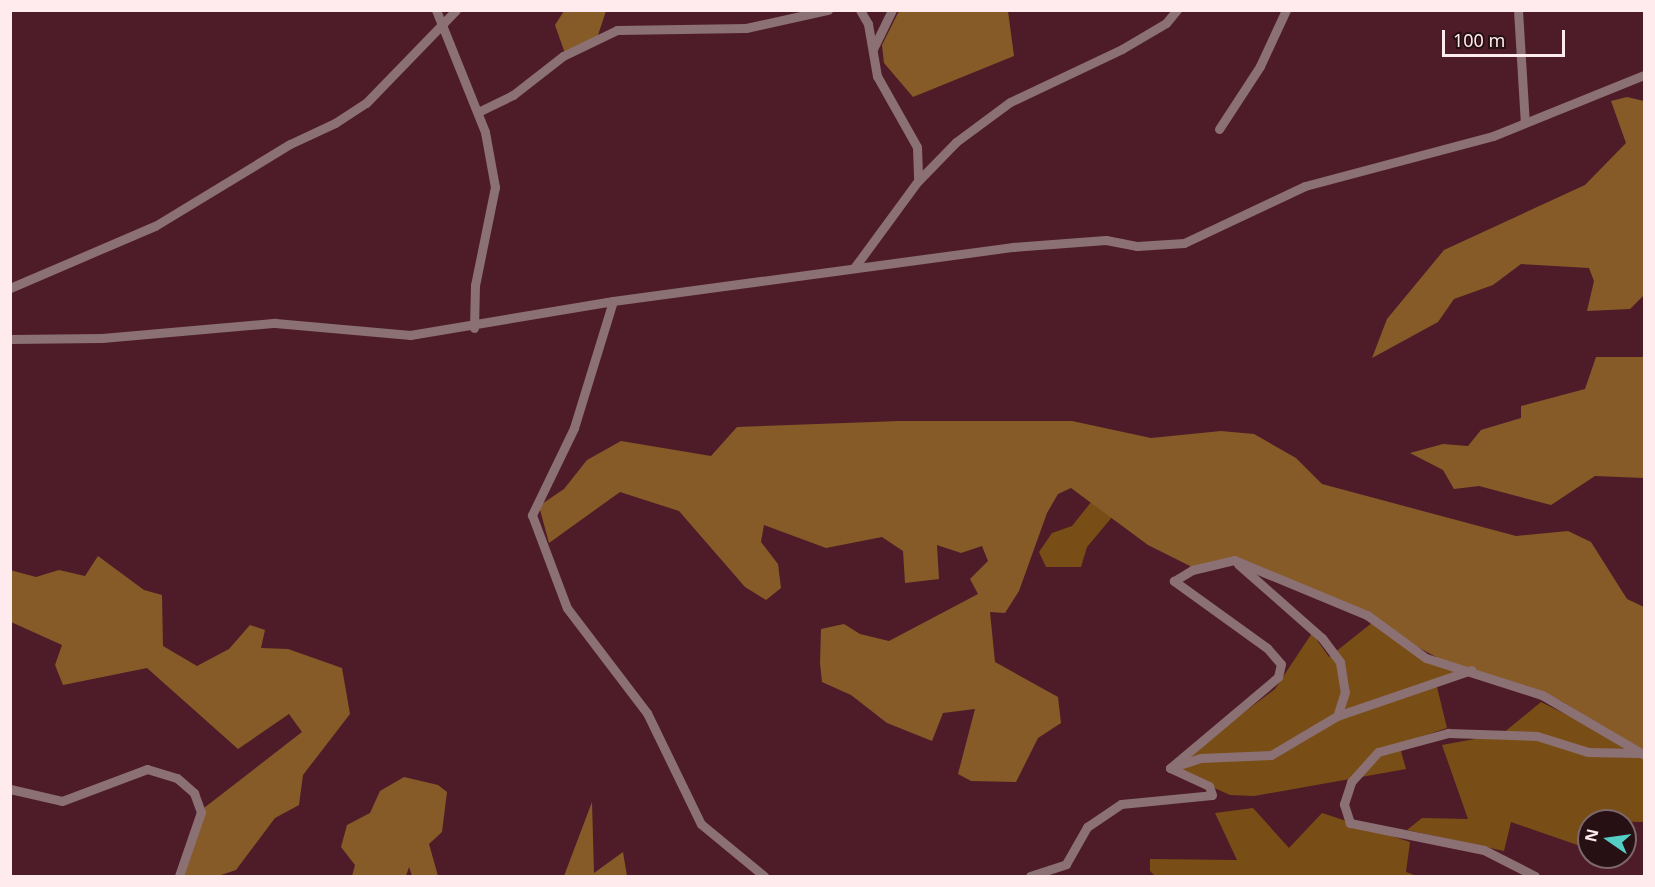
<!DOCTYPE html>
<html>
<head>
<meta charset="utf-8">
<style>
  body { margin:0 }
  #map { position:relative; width:1655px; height:887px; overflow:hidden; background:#4e1c28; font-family:"Noto Sans",sans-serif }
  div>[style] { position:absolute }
  .green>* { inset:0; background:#794e16 }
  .forest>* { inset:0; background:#865b28 }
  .minor>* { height:9px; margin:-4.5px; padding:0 4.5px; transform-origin:4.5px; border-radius:4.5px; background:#8b7074 }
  span { translate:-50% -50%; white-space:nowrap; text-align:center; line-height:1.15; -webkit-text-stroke:5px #261014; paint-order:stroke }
  .frame { position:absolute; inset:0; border:12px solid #ffeaed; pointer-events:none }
  .north { position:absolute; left:1577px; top:809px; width:60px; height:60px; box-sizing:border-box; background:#261014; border:2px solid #7d676b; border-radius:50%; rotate:283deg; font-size:16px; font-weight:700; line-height:24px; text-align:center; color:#ffeaed }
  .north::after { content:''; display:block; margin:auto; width:21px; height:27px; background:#55cec5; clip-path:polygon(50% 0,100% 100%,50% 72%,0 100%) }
  .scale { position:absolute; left:1442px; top:30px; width:123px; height:27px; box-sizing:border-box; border:3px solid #ffeaed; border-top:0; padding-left:8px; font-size:18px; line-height:21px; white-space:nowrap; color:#ffeaed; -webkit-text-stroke:4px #261014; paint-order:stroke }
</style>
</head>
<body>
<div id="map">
  <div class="green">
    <div style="clip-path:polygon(1092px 501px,1113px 516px,1087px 547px,1081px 567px,1046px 567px,1039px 552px,1052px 533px,1072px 526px)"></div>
    <div style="clip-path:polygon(1373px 622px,1419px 655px,1464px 674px,1436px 683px,1447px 728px,1399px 744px,1406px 769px,1254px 796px,1230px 795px,1170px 768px,1275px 689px,1312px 633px,1329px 657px)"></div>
    <div style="clip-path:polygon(1541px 702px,1644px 753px,1644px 822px,1589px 821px,1589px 849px,1511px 822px,1504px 851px,1407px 830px,1422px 818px,1468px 819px,1442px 745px,1502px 734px)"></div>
    <div style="clip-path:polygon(1253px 808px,1289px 848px,1322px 813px,1410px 842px,1406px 872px,1417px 876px,1155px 876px,1150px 871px,1150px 859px,1237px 860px,1215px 813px)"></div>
  </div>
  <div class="forest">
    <div style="clip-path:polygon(564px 11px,606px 11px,597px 38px,567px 59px,555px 25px)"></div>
    <div style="clip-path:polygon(899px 11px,1008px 11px,1014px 56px,913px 97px,884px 63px,882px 45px)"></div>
    <div style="clip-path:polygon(1627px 97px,1644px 101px,1644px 295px,1630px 309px,1587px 311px,1594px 281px,1589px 268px,1521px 264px,1493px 285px,1454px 299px,1438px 322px,1372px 358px,1387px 319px,1444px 250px,1585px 185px,1626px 143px,1611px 101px)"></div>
    <div style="clip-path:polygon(1596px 357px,1644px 357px,1644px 478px,1595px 476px,1551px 505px,1479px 486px,1454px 489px,1443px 470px,1410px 453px,1443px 444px,1468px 446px,1481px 430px,1521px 418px,1521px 406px,1585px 389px)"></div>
    <div style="clip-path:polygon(900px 421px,1072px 421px,1151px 438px,1221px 431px,1254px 434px,1296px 458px,1322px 484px,1516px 536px,1568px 531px,1591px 542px,1627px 599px,1644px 607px,1644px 754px,1561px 701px,1449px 664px,1335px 602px,1243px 563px,1196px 569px,1148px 545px,1071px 488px,1058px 494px,1047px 513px,1019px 591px,1005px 613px,990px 612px,995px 662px,1058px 697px,1061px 723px,1038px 738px,1016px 782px,971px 781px,958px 774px,975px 709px,943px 713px,932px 741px,887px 723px,851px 695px,822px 682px,820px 663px,821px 629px,844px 624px,860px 634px,889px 641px,978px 594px,970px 579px,988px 561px,982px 546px,961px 553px,937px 545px,939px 579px,905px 583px,903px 551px,882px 537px,826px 548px,764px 525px,761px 542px,778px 564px,781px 588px,766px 600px,745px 587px,679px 511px,620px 492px,549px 543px,539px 506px,564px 489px,587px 460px,621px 441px,711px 456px,737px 427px)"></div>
    <div style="clip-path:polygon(98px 556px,144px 590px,162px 595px,163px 646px,197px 666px,229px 649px,250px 625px,265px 630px,261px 648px,288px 649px,342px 668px,350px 714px,303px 775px,299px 805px,275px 818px,236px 870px,218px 876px,183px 876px,204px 808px,302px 732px,289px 714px,238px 749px,147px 668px,63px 685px,55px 665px,62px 645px,11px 622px,10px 570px,36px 577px,59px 570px,85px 576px)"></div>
    <div style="clip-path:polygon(404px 777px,438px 785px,447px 792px,442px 832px,429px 844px,438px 876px,412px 876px,409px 867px,406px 876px,352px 876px,355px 865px,341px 847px,347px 825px,370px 813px,380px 791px)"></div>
    <div style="clip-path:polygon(592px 802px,594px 873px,623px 852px,627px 876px,564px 876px)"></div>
  </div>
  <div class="minor">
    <div style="left:436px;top:10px;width:131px;rotate:68.1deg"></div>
    <div style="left:485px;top:132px;width:56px;rotate:79.7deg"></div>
    <div style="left:495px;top:187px;width:100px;rotate:101.5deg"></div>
    <div style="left:475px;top:285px;width:43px;rotate:91.3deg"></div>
    <div style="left:860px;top:10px;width:16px;rotate:60deg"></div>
    <div style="left:868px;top:24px;width:53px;rotate:80.2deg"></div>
    <div style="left:877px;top:76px;width:81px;rotate:60.6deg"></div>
    <div style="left:917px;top:147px;width:34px;rotate:88deg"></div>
    <div style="left:1518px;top:10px;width:113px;rotate:86.5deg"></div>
    <div style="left:873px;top:49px;width:43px;rotate:-64deg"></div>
    <div style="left:478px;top:112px;width:39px;rotate:-26deg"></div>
    <div style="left:513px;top:95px;width:63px;rotate:-38deg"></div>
    <div style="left:563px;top:56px;width:60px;rotate:-25.7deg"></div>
    <div style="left:617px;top:30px;width:129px;rotate:-0.9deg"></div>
    <div style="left:746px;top:28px;width:84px;rotate:-12.4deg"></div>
    <div style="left:1219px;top:129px;width:75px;rotate:-56.9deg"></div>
    <div style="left:1260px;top:66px;width:62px;rotate:-65.1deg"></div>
    <div style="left:854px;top:268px;width:108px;rotate:-53.7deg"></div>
    <div style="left:918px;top:181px;width:54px;rotate:-45.7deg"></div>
    <div style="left:956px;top:142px;width:67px;rotate:-36.5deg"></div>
    <div style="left:1010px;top:102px;width:124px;rotate:-25.3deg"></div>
    <div style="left:1122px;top:49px;width:51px;rotate:-30.6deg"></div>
    <div style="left:1166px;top:23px;width:17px;rotate:-50deg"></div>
    <div style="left:10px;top:288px;width:158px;rotate:-23.2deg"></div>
    <div style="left:155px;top:226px;width:158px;rotate:-31.3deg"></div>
    <div style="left:290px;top:144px;width:50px;rotate:-25deg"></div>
    <div style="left:335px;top:123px;width:37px;rotate:-33deg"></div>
    <div style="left:366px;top:103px;width:129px;rotate:-45.9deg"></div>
    <div style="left:613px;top:301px;width:133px;rotate:107.1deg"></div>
    <div style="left:574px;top:428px;width:97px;rotate:115.8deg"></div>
    <div style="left:532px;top:515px;width:99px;rotate:69.4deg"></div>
    <div style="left:567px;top:608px;width:132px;rotate:52.7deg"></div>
    <div style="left:647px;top:713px;width:123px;rotate:64.1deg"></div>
    <div style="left:701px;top:824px;width:82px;rotate:39.5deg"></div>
    <div style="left:10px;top:339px;width:92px;rotate:-0.6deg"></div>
    <div style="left:102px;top:338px;width:174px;rotate:-5deg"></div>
    <div style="left:275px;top:323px;width:136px;rotate:5.1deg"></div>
    <div style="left:410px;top:335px;width:206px;rotate:-9.5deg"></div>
    <div style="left:613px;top:301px;width:404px;rotate:-7.7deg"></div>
    <div style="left:1013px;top:247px;width:93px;rotate:-4.3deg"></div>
    <div style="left:1106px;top:240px;width:32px;rotate:11deg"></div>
    <div style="left:1137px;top:246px;width:47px;rotate:-3.7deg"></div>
    <div style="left:1184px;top:243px;width:134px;rotate:-25.2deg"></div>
    <div style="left:1305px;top:186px;width:195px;rotate:-14.9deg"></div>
    <div style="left:1493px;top:136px;width:163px;rotate:-22deg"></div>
    <div style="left:1238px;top:564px;width:112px;rotate:41.4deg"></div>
    <div style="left:1322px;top:638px;width:30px;rotate:53deg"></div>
    <div style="left:1340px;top:662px;width:30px;rotate:81deg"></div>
    <div style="left:1345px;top:692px;width:25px;rotate:108deg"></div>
    <div style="left:1170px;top:768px;width:141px;rotate:-40.1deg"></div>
    <div style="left:1278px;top:677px;width:13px;rotate:-77deg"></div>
    <div style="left:1281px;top:664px;width:21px;rotate:-131deg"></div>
    <div style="left:1267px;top:648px;width:115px;rotate:-144.2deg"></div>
    <div style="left:1174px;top:581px;width:21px;rotate:-31deg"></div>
    <div style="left:1192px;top:570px;width:43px;rotate:-13.4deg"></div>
    <div style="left:1234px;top:560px;width:144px;rotate:22.5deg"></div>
    <div style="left:1367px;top:615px;width:73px;rotate:36.1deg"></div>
    <div style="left:1426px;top:658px;width:122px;rotate:17.7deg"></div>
    <div style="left:1542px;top:695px;width:117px;rotate:30.3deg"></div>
    <div style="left:1170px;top:768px;width:33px;rotate:-18deg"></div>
    <div style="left:1201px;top:758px;width:70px;rotate:-2.5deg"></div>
    <div style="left:1271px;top:755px;width:77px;rotate:-30.6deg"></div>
    <div style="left:1337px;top:716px;width:142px;rotate:-18.9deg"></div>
    <div style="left:10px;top:789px;width:53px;rotate:13deg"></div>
    <div style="left:62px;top:801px;width:91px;rotate:-20.6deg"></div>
    <div style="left:147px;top:769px;width:31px;rotate:17deg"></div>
    <div style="left:177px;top:778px;width:23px;rotate:41deg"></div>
    <div style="left:194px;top:793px;width:20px;rotate:70deg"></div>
    <div style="left:201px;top:812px;width:68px;rotate:109deg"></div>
    <div style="left:1030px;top:876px;width:38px;rotate:-18deg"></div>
    <div style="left:1066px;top:864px;width:43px;rotate:-60.4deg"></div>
    <div style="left:1087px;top:827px;width:41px;rotate:-34.1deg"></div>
    <div style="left:1121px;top:804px;width:91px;rotate:-5.6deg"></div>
    <div style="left:1212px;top:795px;width:9px;rotate:-108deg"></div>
    <div style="left:1209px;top:786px;width:43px;rotate:-155.2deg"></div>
    <div style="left:1535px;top:876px;width:57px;rotate:-153deg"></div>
    <div style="left:1484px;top:850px;width:137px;rotate:-168.6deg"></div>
    <div style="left:1350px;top:823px;width:20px;rotate:-108deg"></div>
    <div style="left:1344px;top:804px;width:23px;rotate:-72deg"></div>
    <div style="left:1351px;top:782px;width:40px;rotate:-48deg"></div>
    <div style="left:1378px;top:752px;width:73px;rotate:-15.2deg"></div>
    <div style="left:1448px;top:733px;width:89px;rotate:1.9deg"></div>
    <div style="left:1537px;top:736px;width:53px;rotate:17.4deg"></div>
    <div style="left:1588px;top:752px;width:51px;rotate:1.1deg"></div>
  </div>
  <div class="frame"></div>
  <div class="north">N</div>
  <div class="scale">100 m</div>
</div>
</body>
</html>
